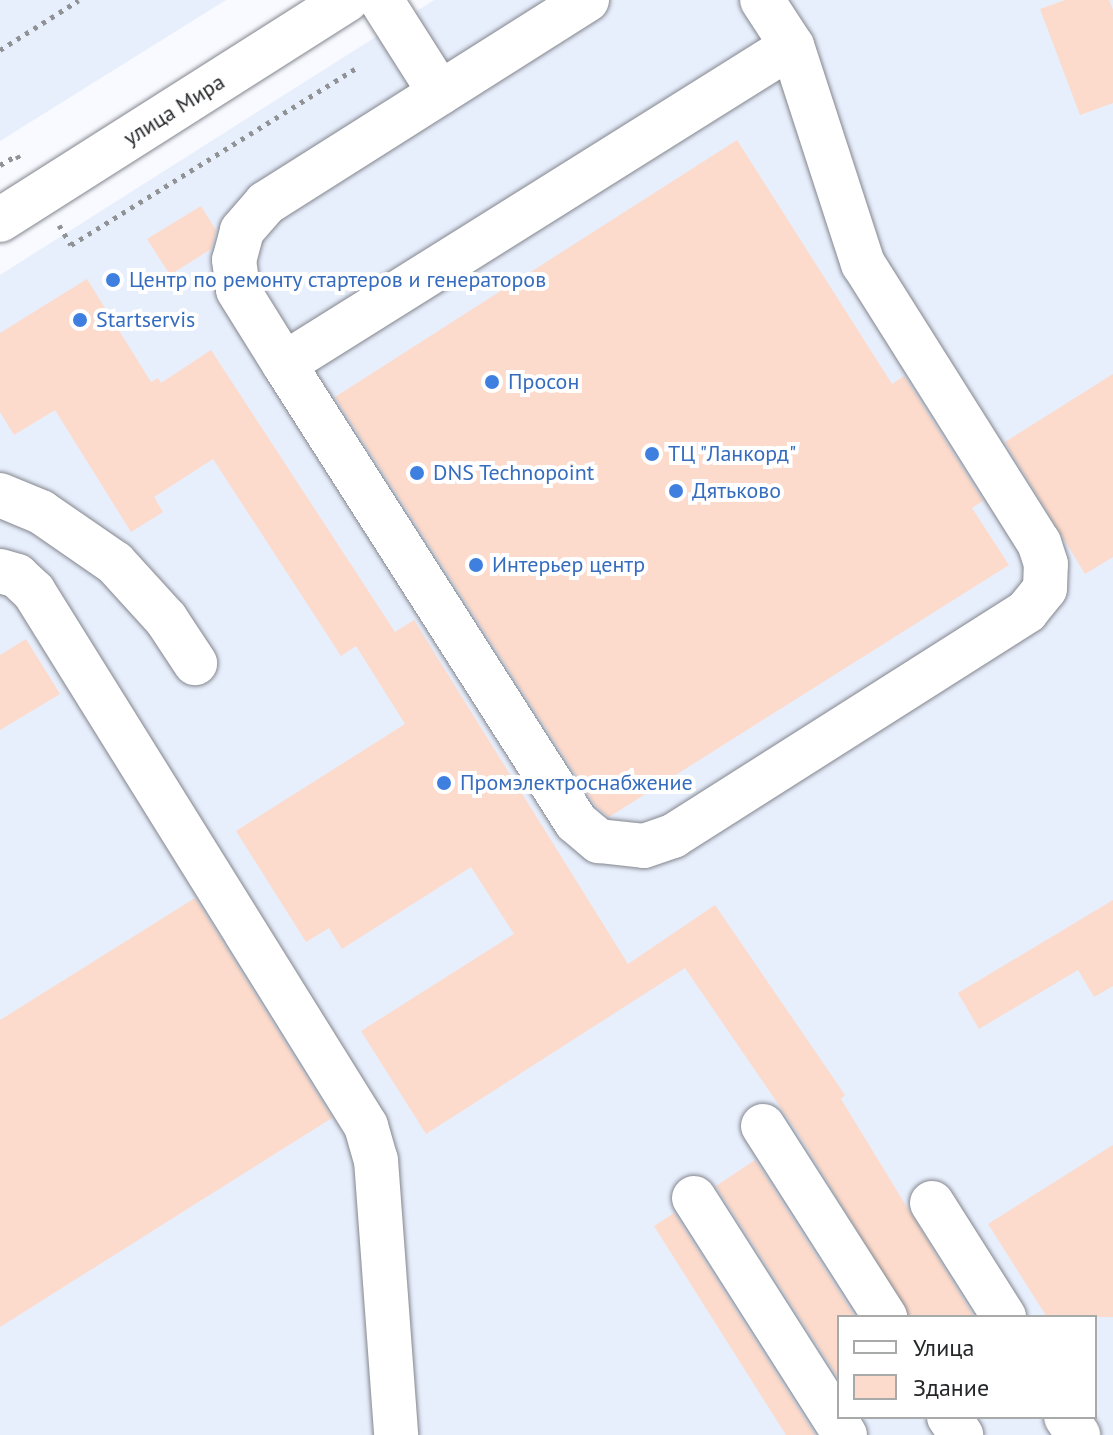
<!DOCTYPE html>
<html>
<head>
<meta charset="utf-8">
<style>
  body { margin:0 }
  #map { position:relative; width:1113px; height:1435px; overflow:hidden; background:#f8faff; font-family:"PT Sans",sans-serif }
  div>[style] { position:absolute }
  .built>* { inset:0; background:#e7eefc }
  .building>* { inset:0; background:#fddbcc }
  .path>* { height:5px; margin-top:-2.5px; transform-origin:0; background:repeating-linear-gradient(90deg,#909295 0 4px,transparent 0 10px) }
  .roads { filter:drop-shadow(0 0 2px #83868d) drop-shadow(0 0 2px #83868d) }
  .minor>* { height:44px; margin:-22px; padding:0 22px; transform-origin:22px; border-radius:22px; background:#fff }
  .major>* { height:44px; margin:-22px; padding:0 22px; transform-origin:22px; border-radius:22px; background:#fff }
  .dots>* { width:22px; height:22px; translate:-50% -50%; box-sizing:border-box; border:4px solid #fff; border-radius:50% }
  span { translate:-50% -50%; white-space:nowrap; text-align:center; line-height:1.15; -webkit-text-stroke:8px #fff; paint-order:stroke }
  .street-label { font-size:22px; color:#252729 }
  .shop-label { font-size:22px; color:#366cbe }
  .left { translate:0 -50%; text-align:left }
  .legend { position:absolute; left:837px; top:1315px; width:260px; height:104px; box-sizing:border-box; background:#fff; border:2px solid #a8a9a9; margin:0; padding:10px 14px; list-style:none; font-size:24px; color:#252729 }
  .legend li { display:flex; align-items:center; gap:16px; height:40px }
  .legend b { width:40px; border:2px solid #a8a9a9 }
</style>
</head>
<body>
<div id="map">
  <div class="built">
    <div style="clip-path:polygon(0 0,226px 0,0 141px)"></div>
    <div style="clip-path:polygon(evenodd,434px 0,1113px 0,1113px 1435px,0 1435px,0 275px,434px 0,839px 1317px,1095px 1317px,1095px 1417px,839px 1417px,839px 1317px)"></div>
  </div>
  <div class="building">
    <div style="clip-path:polygon(1065px 0,1109px 0,1113px 10px,1113px 103px,1080px 115px,1040px 9px)"></div>
    <div style="clip-path:polygon(737px 140px,892px 384px,904px 376px,983px 501px,972px 508px,1009px 565px,609px 817px,595px 805px,335px 397px)"></div>
    <div style="clip-path:polygon(201px 206px,216px 230px,211px 249px,170px 275px,147px 239px)"></div>
    <div style="clip-path:polygon(87px 279px,151px 382px,158px 378px,161px 383px,211px 350px,395px 632px,414px 620px,628px 964px,715px 905px,845px 1095px,841px 1099px,974px 1317px,910px 1317px,798px 1133px,685px 968px,426px 1134px,361px 1031px,514px 934px,471px 867px,342px 949px,329px 928px,306px 942px,236px 831px,405px 724px,356px 646px,341px 656px,213px 459px,154px 497px,163px 512px,131px 532px,55px 410px,14px 435px,0 412px,0 333px)"></div>
    <div style="clip-path:polygon(1113px 374px,1113px 557px,1085px 574px,1005px 442px)"></div>
    <div style="clip-path:polygon(26px 639px,60px 694px,0 730px,0 655px)"></div>
    <div style="clip-path:polygon(195px 898px,332px 1118px,0 1327px,0 1020px)"></div>
    <div style="clip-path:polygon(1113px 900px,1113px 986px,1094px 997px,1078px 970px,979px 1029px,958px 993px)"></div>
    <div style="clip-path:polygon(1113px 1145px,1113px 1317px,1047px 1317px,988px 1224px)"></div>
    <div style="clip-path:polygon(755px 1160px,855px 1317px,839px 1317px,839px 1379px,716px 1186px)"></div>
    <div style="clip-path:polygon(674px 1213px,815px 1435px,786px 1435px,654px 1226px)"></div>
  </div>
  <div class="path">
    <div style="left:0;top:50px;width:93px;rotate:-32.3deg"></div>
    <div style="left:0;top:165px;width:20px;rotate:-30deg"></div>
    <div style="left:17px;top:155px;width:8px;rotate:60deg"></div>
    <div style="left:59px;top:225px;width:23px;rotate:59deg"></div>
    <div style="left:71px;top:245px;width:336px;rotate:-31.8deg"></div>
  </div>
  <div class="roads">
    <div class="minor">
      <div style="left:381px;top:0;width:110px;rotate:57.6deg"></div>
      <div style="left:587px;top:0;width:380px;rotate:147.7deg"></div>
      <div style="left:266px;top:203px;width:37px;rotate:131deg"></div>
      <div style="left:242px;top:231px;width:30px;rotate:105deg"></div>
      <div style="left:234px;top:260px;width:30px;rotate:82deg"></div>
      <div style="left:238px;top:290px;width:87px;rotate:58.1deg"></div>
      <div style="left:284px;top:364px;width:599px;rotate:-32.05deg"></div>
      <div style="left:792px;top:46px;width:55px;rotate:-123.1deg"></div>
      <div style="left:284px;top:364px;width:543px;rotate:57.48deg"></div>
      <div style="left:576px;top:822px;width:30px;rotate:40deg"></div>
      <div style="left:599px;top:841px;width:45px;rotate:6.3deg"></div>
      <div style="left:644px;top:846px;width:31px;rotate:-19deg"></div>
      <div style="left:673px;top:836px;width:419px;rotate:-32.4deg"></div>
      <div style="left:1027px;top:611px;width:28px;rotate:-51deg"></div>
      <div style="left:1045px;top:589px;width:25px;rotate:-88deg"></div>
      <div style="left:1046px;top:564px;width:22px;rotate:-108deg"></div>
      <div style="left:1039px;top:543px;width:330px;rotate:-122.2deg"></div>
      <div style="left:863px;top:264px;width:229px;rotate:-108deg"></div>
      <div style="left:0;top:495px;width:44px;rotate:22.5deg"></div>
      <div style="left:41px;top:512px;width:90px;rotate:34.6deg"></div>
      <div style="left:115px;top:563px;width:76px;rotate:47.7deg"></div>
      <div style="left:166px;top:619px;width:53px;rotate:56.6deg"></div>
      <div style="left:0;top:571px;width:18px;rotate:16deg"></div>
      <div style="left:17px;top:576px;width:23px;rotate:43deg"></div>
      <div style="left:34px;top:592px;width:629px;rotate:58.13deg"></div>
      <div style="left:366px;top:1126px;width:35px;rotate:74deg"></div>
      <div style="left:376px;top:1160px;width:276px;rotate:85.8deg"></div>
      <div style="left:763px;top:1126px;width:227px;rotate:57.4deg"></div>
      <div style="left:694px;top:1198px;width:281px;rotate:57.5deg"></div>
      <div style="left:932px;top:1203px;width:135px;rotate:57.7deg"></div>
      <div style="left:949px;top:1417px;width:22px;rotate:56deg"></div>
      <div style="left:1066px;top:1417px;width:22px;rotate:56deg"></div>
    </div>
    <div class="major">
      <div style="left:0;top:220px;width:411px;rotate:-32.4deg"></div>
    </div>
  </div>
  <div class="dots">
    <div style="left:113px;top:280px;background:#3f7fe0"></div>
    <div style="left:80px;top:320px;background:#3f7fe0"></div>
    <div style="left:492px;top:382px;background:#3f7fe0"></div>
    <div style="left:652px;top:454px;background:#3f7fe0"></div>
    <div style="left:417px;top:473px;background:#3f7fe0"></div>
    <div style="left:676px;top:491px;background:#3f7fe0"></div>
    <div style="left:476px;top:565px;background:#3f7fe0"></div>
    <div style="left:444px;top:783px;background:#3f7fe0"></div>
  </div>
  <div class="street-label">
    <span style="left:174px;top:110px;rotate:-32deg">улица Мира</span>
  </div>
  <div class="shop-label">
    <span class="left" style="left:129px;top:280px">Центр по ремонту стартеров и генераторов</span>
    <span class="left" style="left:96px;top:320px">Startservis</span>
    <span class="left" style="left:508px;top:382px">Просон</span>
    <span class="left" style="left:668px;top:454px">ТЦ "Ланкорд"</span>
    <span class="left" style="left:433px;top:473px">DNS Technopoint</span>
    <span class="left" style="left:692px;top:491px">Дятьково</span>
    <span class="left" style="left:492px;top:565px">Интерьер центр</span>
    <span class="left" style="left:460px;top:783px">Промэлектроснабжение</span>
  </div>
  <ul class="legend">
  <li><b style="height:10px;background:#fff"></b>Улица</li>
  <li><b style="height:22px;background:#fddbcc"></b>Здание</li>
  </ul>
</div>
</body>
</html>
